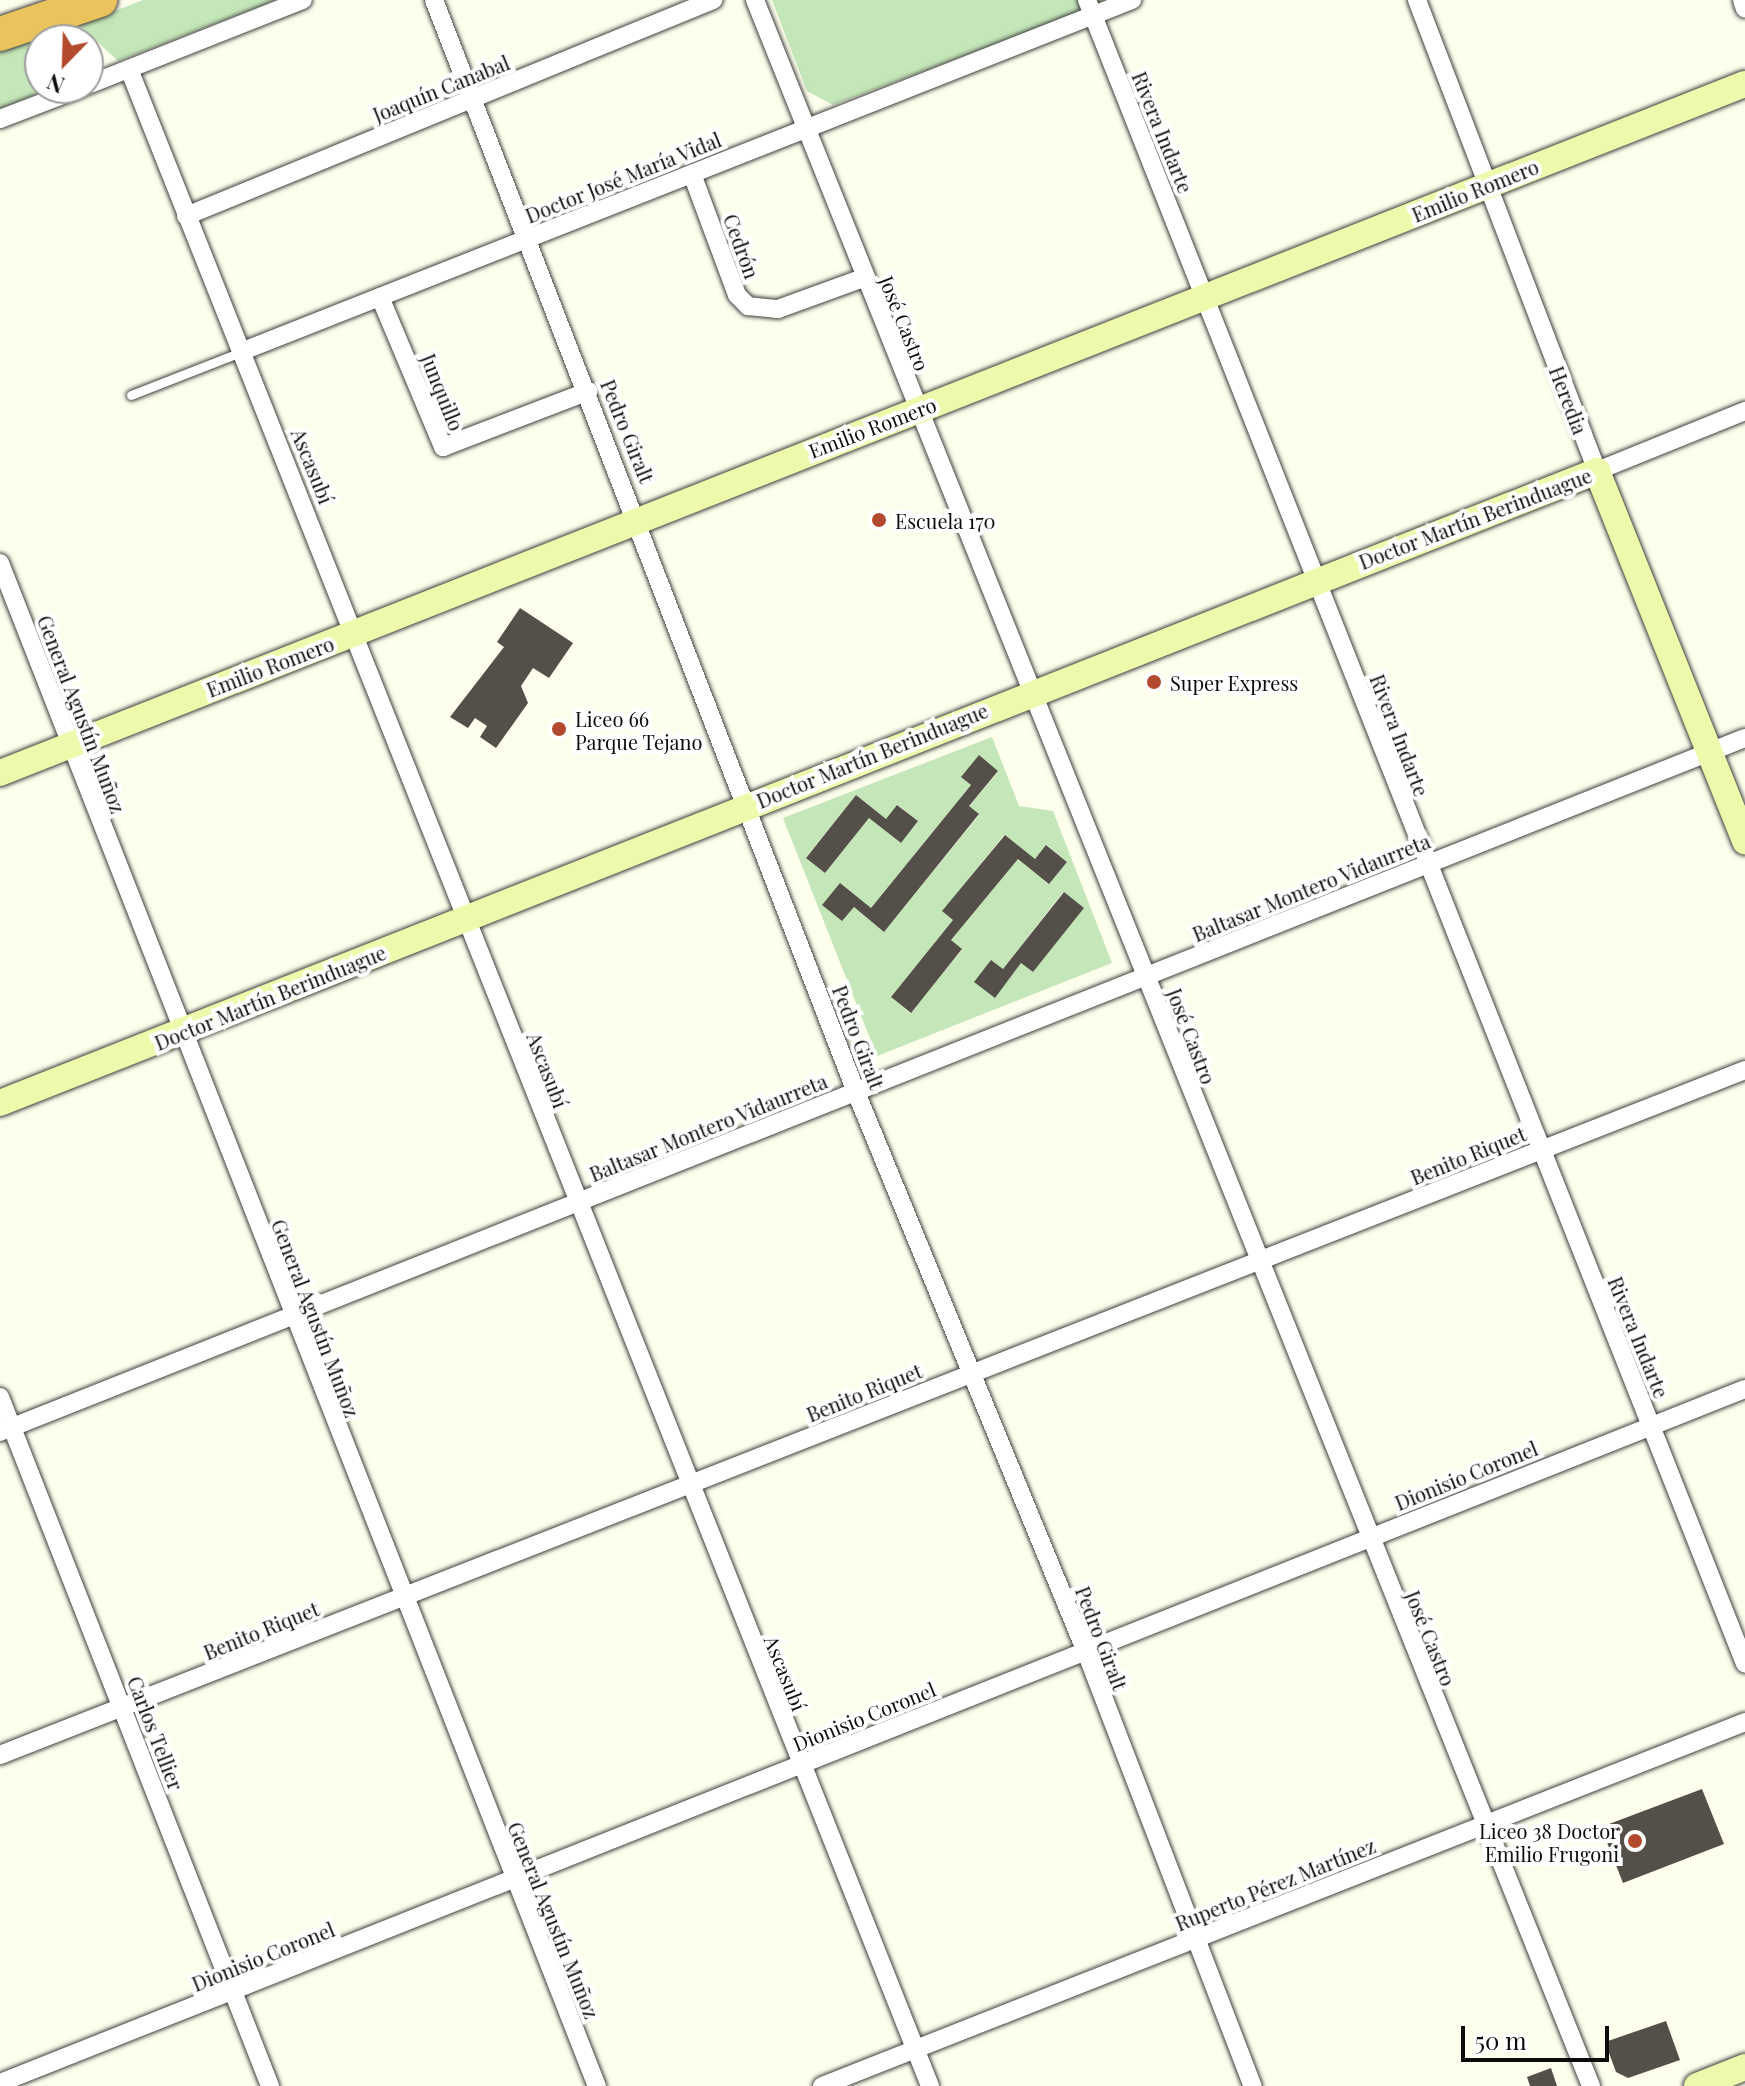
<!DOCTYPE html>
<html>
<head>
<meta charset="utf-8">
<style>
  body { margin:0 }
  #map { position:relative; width:1745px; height:2086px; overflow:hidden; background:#fdfeec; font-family:"Playfair Display",serif }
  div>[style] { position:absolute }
  .green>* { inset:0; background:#c4e6b8 }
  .building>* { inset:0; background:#545049 }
  .roads { filter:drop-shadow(0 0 2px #3f3f3f) drop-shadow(0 0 2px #3f3f3f) }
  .lane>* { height:9px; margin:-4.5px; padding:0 4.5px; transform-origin:4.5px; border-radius:4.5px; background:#fff }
  .street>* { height:18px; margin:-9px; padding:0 9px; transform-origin:9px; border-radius:9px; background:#fff }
  .secondary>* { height:26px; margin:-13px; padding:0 13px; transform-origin:13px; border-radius:13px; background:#eefaab }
  .highway>* { height:34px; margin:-17px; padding:0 17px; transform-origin:17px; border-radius:17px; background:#ebc35d }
  .dots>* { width:22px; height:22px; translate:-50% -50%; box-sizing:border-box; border:4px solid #fff; border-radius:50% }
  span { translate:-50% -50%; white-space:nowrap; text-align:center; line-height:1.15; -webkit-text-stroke:8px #fff; paint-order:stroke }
  .street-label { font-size:20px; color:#0c0c0c }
  .poi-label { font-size:20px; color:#0c0c0c }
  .left { translate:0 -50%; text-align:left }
  .right { translate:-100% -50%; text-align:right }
  .north { position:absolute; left:24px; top:24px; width:80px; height:80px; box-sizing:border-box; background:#fff; border:2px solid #9e9e9e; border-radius:50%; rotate:203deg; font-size:22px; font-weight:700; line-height:32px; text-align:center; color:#0c0c0c }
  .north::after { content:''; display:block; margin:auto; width:28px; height:36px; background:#b34a2d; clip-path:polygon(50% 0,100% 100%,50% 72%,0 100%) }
  .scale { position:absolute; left:1461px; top:2026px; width:148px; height:36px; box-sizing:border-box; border:4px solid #0c0c0c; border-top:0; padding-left:10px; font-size:24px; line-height:28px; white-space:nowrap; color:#0c0c0c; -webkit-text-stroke:6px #fff; paint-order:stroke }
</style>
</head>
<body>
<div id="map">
  <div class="green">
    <div style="clip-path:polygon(143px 0,276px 0,118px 61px,79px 25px)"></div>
    <div style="clip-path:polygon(772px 0,1111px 0,833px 105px,807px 91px)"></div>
    <div style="clip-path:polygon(57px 34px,67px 40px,40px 40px,40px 88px,51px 88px,0 109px,0 51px)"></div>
    <div style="clip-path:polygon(evenodd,992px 737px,1019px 806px,1053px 811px,1112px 963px,877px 1056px,783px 818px,992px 737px,979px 756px,998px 772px,969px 806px,979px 815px,884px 932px,854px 907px,871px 908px,971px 785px,962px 777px,979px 756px,992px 737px,856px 795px,886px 819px,898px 805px,918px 821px,901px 843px,869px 818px,825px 873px,806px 857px,856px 795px,992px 737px,1004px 835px,1035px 859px,1047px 845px,1067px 862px,1018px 859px,951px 940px,962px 950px,910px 1013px,891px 997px,953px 920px,943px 911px,1004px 835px,992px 737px,1063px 892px,1083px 908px,1033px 972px,1021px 963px,995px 998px,991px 960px,1003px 969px,1063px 892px)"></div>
  </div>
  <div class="building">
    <div style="clip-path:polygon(520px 608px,573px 643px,549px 678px,533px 668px,521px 686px,528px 703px,496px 748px,480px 737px,487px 726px,475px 718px,468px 728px,450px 717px,504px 647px,497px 642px)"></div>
    <div style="clip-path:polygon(979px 755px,998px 771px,969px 806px,979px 814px,884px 932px,854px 907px,842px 921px,822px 905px,840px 883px,871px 908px,971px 785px,961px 777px)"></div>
    <div style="clip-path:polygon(856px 795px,886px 819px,897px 805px,918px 821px,901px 843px,869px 818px,825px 873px,806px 858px)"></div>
    <div style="clip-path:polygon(1005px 835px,1035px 859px,1046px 845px,1067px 862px,1049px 884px,1018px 859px,951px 940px,962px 949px,911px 1013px,891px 997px,953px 920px,942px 911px)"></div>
    <div style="clip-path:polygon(1064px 892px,1084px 908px,1033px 972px,1021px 963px,995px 998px,974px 982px,991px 960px,1003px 969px)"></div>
    <div style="clip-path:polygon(1702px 1789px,1724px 1844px,1623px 1883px,1601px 1827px)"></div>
    <div style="clip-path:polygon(1666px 2021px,1680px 2060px,1628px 2078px,1616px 2072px,1605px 2042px)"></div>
    <div style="clip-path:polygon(1551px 2068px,1557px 2086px,1530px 2086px,1527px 2077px)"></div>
  </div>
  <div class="roads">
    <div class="lane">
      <div style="left:131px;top:395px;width:120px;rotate:-21.4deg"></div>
    </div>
    <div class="street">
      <div style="left:434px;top:0;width:1171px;rotate:68.87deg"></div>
      <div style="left:856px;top:1092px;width:605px;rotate:67.67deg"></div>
      <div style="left:1086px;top:1652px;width:465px;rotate:69deg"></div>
      <div style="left:755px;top:0;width:2247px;rotate:68.16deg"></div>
      <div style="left:1087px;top:0;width:1789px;rotate:68.42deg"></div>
      <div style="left:1417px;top:0;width:504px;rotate:69.08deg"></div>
      <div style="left:1597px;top:471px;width:160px;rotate:-22.1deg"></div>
      <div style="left:1742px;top:0;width:9px;rotate:72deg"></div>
      <div style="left:129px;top:69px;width:2170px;rotate:68.34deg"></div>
      <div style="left:88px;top:85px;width:231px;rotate:-21.6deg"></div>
      <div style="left:0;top:119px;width:87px;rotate:-20.9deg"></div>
      <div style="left:692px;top:174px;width:129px;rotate:69.6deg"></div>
      <div style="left:737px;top:295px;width:16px;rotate:45deg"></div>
      <div style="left:748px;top:306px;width:30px;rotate:6deg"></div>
      <div style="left:778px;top:309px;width:90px;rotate:-20deg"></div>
      <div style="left:186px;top:216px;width:570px;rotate:-22.29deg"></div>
      <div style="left:380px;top:297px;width:163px;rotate:67.2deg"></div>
      <div style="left:443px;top:447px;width:156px;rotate:-21deg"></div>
      <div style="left:243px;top:351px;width:956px;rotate:-21.55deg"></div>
      <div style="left:0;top:563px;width:1636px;rotate:68.6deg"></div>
      <div style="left:0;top:1397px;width:740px;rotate:68.6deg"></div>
      <div style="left:0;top:1432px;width:1878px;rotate:-21.69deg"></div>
      <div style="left:0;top:1755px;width:1875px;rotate:-21.43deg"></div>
      <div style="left:0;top:2083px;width:1878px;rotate:-21.69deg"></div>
      <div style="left:822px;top:2086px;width:992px;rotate:-21.52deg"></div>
    </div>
    <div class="secondary">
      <div style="left:0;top:773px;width:1876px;rotate:-21.55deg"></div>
      <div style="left:0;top:1103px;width:1718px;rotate:-21.59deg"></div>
      <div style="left:1597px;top:471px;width:399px;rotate:68.2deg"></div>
      <div style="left:1697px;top:2086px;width:52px;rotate:-21.6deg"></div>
    </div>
    <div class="highway">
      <div style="left:0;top:34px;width:106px;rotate:-18.8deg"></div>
    </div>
  </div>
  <div class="dots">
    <div style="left:879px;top:520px;background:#b34a2d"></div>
    <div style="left:1154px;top:682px;background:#b34a2d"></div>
    <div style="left:559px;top:729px;background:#b34a2d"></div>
    <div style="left:1635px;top:1841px;background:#b34a2d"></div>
  </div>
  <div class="street-label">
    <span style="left:441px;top:88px;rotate:-22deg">Joaquín Canabal</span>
    <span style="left:1163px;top:132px;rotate:68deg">Rivera Indarte</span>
    <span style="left:623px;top:177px;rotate:-22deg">Doctor José María Vidal</span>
    <span style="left:1475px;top:190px;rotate:-22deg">Emilio Romero</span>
    <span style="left:742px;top:246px;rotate:70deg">Cedrón</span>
    <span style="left:905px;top:323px;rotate:68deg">José Castro</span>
    <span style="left:443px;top:392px;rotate:68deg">Junquillo</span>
    <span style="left:1569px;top:400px;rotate:69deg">Heredia</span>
    <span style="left:872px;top:427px;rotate:-21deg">Emilio Romero</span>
    <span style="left:628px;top:431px;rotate:68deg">Pedro Giralt</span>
    <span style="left:313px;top:466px;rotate:68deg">Ascasubí</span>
    <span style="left:1475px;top:518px;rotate:-21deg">Doctor Martín Berinduague</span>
    <span style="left:270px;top:666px;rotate:-21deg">Emilio Romero</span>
    <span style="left:82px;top:714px;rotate:69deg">General Agustín Muñoz</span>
    <span style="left:1400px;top:735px;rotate:69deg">Rivera Indarte</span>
    <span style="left:872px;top:755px;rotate:-22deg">Doctor Martín Berinduague</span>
    <span style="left:1311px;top:887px;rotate:-22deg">Baltasar Montero Vidaurreta</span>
    <span style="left:270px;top:997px;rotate:-22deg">Doctor Martín Berinduague</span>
    <span style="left:1192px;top:1036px;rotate:69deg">José Castro</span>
    <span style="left:859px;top:1037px;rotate:69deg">Pedro Giralt</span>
    <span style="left:548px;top:1070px;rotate:69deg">Ascasubí</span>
    <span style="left:708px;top:1127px;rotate:-22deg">Baltasar Montero Vidaurreta</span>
    <span style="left:1468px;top:1155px;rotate:-22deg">Benito Riquet</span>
    <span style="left:316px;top:1318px;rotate:69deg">General Agustín Muñoz</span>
    <span style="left:1639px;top:1337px;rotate:68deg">Rivera Indarte</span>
    <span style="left:864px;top:1392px;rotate:-22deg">Benito Riquet</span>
    <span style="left:1466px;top:1475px;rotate:-22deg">Dionisio Coronel</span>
    <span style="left:261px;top:1630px;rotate:-22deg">Benito Riquet</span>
    <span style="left:1102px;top:1638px;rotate:69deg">Pedro Giralt</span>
    <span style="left:1431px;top:1638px;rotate:68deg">José Castro</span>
    <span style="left:786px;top:1673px;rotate:68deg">Ascasubí</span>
    <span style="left:864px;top:1716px;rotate:-22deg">Dionisio Coronel</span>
    <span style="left:156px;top:1733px;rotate:69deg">Carlos Tellier</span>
    <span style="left:1275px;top:1884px;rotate:-22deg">Ruperto Pérez Martínez</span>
    <span style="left:554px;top:1920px;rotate:68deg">General Agustín Muñoz</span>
    <span style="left:263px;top:1956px;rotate:-22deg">Dionisio Coronel</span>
  </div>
  <div class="poi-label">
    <span class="left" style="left:895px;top:520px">Escuela 170</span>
    <span class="left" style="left:1170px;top:682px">Super Express</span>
    <span class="left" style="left:575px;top:730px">Liceo 66<br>Parque Tejano</span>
    <span class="right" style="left:1619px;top:1842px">Liceo 38 Doctor<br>Emilio Frugoni</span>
  </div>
  <div class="north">N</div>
  <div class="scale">50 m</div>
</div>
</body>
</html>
